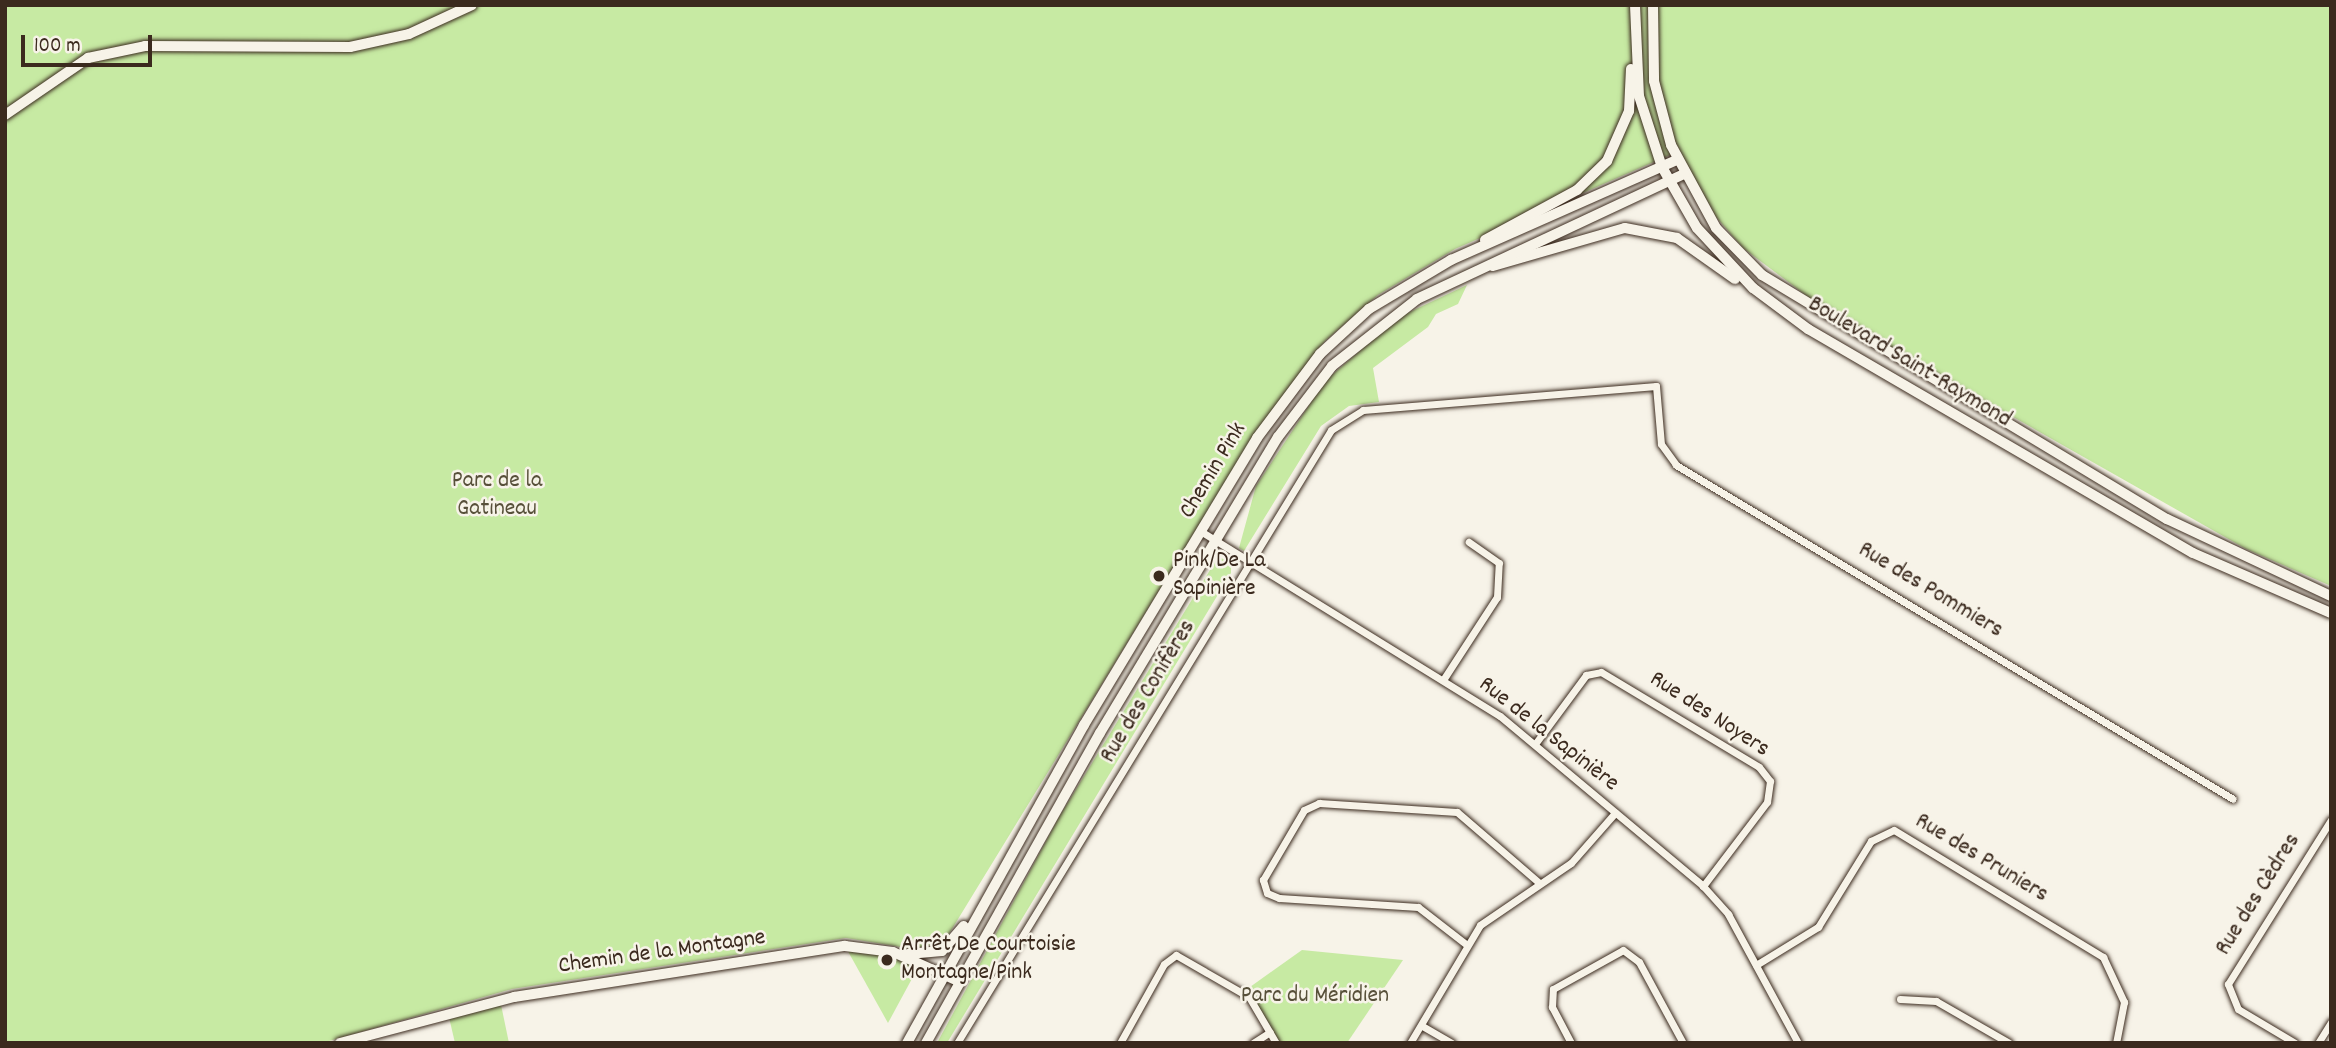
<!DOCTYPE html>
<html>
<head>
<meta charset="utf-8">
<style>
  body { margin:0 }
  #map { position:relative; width:2336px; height:1048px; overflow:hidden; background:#f7f3e8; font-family:Dekko,sans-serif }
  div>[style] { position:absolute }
  .green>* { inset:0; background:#c7eaa3 }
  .roads { filter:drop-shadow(0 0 2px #3b2a1e) drop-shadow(0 0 2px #3b2a1e) }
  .street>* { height:7px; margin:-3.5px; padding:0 3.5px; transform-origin:3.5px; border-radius:3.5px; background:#f7f3e8 }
  .secondary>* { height:10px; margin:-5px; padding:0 5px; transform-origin:5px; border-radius:5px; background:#f7f3e8 }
  .dots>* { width:19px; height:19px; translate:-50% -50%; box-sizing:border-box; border:4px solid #f7f3e8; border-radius:50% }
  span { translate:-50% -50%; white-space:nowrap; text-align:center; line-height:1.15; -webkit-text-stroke:5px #f7f3e8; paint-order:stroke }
  .street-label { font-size:24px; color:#3b2a1e }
  .park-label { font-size:24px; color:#575039 }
  .poi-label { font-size:24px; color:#3b2a1e }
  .left { translate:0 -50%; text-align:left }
  .frame { position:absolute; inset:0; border:7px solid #3b2a1e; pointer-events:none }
  .scale { position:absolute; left:21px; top:35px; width:131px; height:32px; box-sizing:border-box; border:4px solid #3b2a1e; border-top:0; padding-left:9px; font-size:21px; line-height:24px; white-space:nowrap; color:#3b2a1e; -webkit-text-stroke:5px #f7f3e8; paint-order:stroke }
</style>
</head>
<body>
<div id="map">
  <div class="green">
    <div style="clip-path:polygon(5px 5px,2331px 5px,2331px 586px,2246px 549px,1828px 312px,1743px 248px,1716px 217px,1679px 151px,1455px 249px,1378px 295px,1325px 341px,1253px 437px,944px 942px,913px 949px,846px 938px,512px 989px,322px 1043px,5px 1043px)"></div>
    <div style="clip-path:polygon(1467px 285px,1458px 304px,1436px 314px,1428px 327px,1373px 368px,1379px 402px,1349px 406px,1321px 426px,1244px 551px,1239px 548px,1256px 486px,1325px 381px,1399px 317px)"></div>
    <div style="clip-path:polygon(1218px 557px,1231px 562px,1231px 573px,947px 1043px,937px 1043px,1059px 817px)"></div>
    <div style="clip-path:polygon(845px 946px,921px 962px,888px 1023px)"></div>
    <div style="clip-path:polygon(1302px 950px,1403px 960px,1347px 1043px,1276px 1043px,1243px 992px)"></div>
    <div style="clip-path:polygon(500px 1000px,509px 1043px,455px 1043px,448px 1013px)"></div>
  </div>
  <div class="roads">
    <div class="street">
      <div style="left:1202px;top:532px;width:350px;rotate:31.7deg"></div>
      <div style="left:1500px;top:716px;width:265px;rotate:39.9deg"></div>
      <div style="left:1703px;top:886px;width:38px;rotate:48deg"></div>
      <div style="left:1728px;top:914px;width:147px;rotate:61.5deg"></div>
      <div style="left:1443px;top:680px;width:99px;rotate:-57deg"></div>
      <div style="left:1497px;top:597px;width:34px;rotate:-87deg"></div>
      <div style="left:1499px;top:563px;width:37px;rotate:-145deg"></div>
      <div style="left:1535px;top:744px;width:86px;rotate:-53.5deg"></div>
      <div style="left:1586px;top:675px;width:15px;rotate:-11deg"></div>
      <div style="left:1601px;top:672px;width:184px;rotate:31deg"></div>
      <div style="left:1759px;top:767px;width:18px;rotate:52deg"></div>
      <div style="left:1770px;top:781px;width:21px;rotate:98deg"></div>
      <div style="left:1767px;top:802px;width:106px;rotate:127.3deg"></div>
      <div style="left:1467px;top:945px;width:62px;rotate:-142.2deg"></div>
      <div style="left:1418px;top:907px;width:139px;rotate:-176.3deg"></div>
      <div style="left:1279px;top:898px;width:13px;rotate:-157deg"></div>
      <div style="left:1267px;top:893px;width:14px;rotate:-107deg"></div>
      <div style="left:1263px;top:880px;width:81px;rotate:-59.6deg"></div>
      <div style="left:1304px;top:810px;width:17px;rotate:-25deg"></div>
      <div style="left:1319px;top:803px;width:138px;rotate:3.7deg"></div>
      <div style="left:1457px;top:812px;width:107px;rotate:40.8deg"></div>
      <div style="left:1756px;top:965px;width:73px;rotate:-31.5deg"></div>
      <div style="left:1818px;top:927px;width:101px;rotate:-58.4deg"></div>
      <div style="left:1871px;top:841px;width:25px;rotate:-26deg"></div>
      <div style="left:1894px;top:830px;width:245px;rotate:31.3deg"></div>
      <div style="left:2103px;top:957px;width:50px;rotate:65deg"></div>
      <div style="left:2124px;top:1002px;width:42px;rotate:101deg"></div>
      <div style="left:1900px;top:999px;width:36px;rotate:3deg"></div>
      <div style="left:1936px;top:1001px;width:84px;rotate:29.9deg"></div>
      <div style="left:1424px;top:1027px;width:32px;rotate:30deg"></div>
      <div style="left:957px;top:1043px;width:718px;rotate:-58.61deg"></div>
      <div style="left:1331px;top:430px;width:38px;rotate:-32deg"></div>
      <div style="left:1363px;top:410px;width:294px;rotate:-4.7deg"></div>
      <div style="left:1656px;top:386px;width:58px;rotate:85.1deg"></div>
      <div style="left:1661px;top:444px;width:26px;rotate:54deg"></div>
      <div style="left:1676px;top:465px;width:649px;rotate:30.95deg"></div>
      <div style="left:1120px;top:1043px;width:90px;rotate:-60.9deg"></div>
      <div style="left:1164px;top:964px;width:15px;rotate:-37deg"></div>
      <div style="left:1176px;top:955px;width:84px;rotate:29.9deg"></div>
      <div style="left:1249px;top:997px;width:53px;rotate:59.6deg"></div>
      <div style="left:1253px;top:1043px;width:20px;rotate:-33deg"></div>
      <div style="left:1410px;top:1043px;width:137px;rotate:-59.3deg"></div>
      <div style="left:1480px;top:925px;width:110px;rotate:-34.3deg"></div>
      <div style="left:1571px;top:863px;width:67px;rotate:-48.7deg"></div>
      <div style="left:1571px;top:1043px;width:41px;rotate:-117.8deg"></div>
      <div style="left:1552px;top:1007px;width:18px;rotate:-87deg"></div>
      <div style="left:1553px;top:989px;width:80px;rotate:-29.1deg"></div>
      <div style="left:1623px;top:950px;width:20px;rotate:37deg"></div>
      <div style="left:1639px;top:962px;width:92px;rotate:61.5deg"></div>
      <div style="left:2295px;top:1043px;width:66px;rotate:-149.2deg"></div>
      <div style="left:2238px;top:1009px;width:27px;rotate:-112deg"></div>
      <div style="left:2228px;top:984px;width:194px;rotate:-57.9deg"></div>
      <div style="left:2318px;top:1043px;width:25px;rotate:-58deg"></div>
    </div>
    <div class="secondary">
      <div style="left:1635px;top:5px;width:91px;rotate:87.5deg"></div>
      <div style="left:1639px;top:96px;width:75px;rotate:72.1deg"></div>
      <div style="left:1662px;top:167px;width:70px;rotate:60.2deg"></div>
      <div style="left:1697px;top:228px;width:82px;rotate:47deg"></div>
      <div style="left:1753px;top:288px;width:69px;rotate:36.7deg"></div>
      <div style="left:1808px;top:329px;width:445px;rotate:30.2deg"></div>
      <div style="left:2193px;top:553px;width:150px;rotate:23.5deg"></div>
      <div style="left:1653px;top:5px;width:76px;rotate:89.2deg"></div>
      <div style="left:1654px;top:81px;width:66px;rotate:75.1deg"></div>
      <div style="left:1671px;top:145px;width:94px;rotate:61.5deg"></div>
      <div style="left:1716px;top:228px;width:66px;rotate:45.6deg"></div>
      <div style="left:1762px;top:275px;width:473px;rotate:31.1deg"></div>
      <div style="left:2167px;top:519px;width:181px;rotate:25.2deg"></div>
      <div style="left:5px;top:115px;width:101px;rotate:-34.5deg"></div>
      <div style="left:88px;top:58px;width:58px;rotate:-11.9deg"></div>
      <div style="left:145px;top:46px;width:205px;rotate:0.3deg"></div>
      <div style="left:350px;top:47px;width:60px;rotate:-12.4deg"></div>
      <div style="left:409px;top:34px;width:69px;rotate:-24.7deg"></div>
      <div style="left:1485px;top:240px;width:105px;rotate:-28.5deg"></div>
      <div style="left:1577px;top:190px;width:42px;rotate:-44deg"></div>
      <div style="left:1607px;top:161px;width:55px;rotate:-66.3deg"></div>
      <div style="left:1629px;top:111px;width:42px;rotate:-87.3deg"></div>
      <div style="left:1493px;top:266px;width:137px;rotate:-16.1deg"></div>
      <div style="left:1625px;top:228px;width:53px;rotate:10.9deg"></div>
      <div style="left:1677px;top:238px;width:71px;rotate:35.3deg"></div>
      <div style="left:908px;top:954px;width:34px;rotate:-5deg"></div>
      <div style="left:942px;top:951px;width:33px;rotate:-49deg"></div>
      <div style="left:340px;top:1043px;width:180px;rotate:-14.8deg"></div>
      <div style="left:514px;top:997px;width:335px;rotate:-8.8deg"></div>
      <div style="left:845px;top:946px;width:48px;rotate:7.1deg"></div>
      <div style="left:893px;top:952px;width:73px;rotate:24.1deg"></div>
      <div style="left:907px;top:1043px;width:364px;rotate:-60.9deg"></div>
      <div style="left:1084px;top:725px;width:335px;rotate:-58.9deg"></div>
      <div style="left:1257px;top:438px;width:105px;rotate:-53.1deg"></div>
      <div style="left:1320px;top:354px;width:67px;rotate:-42.6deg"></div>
      <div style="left:1369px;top:309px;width:96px;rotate:-30.9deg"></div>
      <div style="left:1451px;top:260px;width:247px;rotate:-23.9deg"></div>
      <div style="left:926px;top:1043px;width:355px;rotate:-60.7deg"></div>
      <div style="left:1100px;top:733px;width:345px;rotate:-59deg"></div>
      <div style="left:1278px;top:437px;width:89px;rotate:-52.7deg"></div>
      <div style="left:1332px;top:366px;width:108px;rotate:-38.2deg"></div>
      <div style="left:1417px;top:299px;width:295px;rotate:-25.1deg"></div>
    </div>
  </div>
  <div class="dots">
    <div style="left:1159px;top:576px;background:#3b2a1e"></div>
    <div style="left:887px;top:960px;background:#3b2a1e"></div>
  </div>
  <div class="street-label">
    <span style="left:1909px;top:363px;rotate:31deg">Boulevard Saint-Raymond</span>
    <span style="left:1214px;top:471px;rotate:-59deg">Chemin Pink</span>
    <span style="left:1930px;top:591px;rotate:31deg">Rue des Pommiers</span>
    <span style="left:1149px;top:692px;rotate:-59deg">Rue des Conifères</span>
    <span style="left:1709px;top:715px;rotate:33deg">Rue des Noyers</span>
    <span style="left:1548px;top:735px;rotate:38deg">Rue de la Sapinière</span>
    <span style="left:1981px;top:859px;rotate:31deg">Rue des Pruniers</span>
    <span style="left:2259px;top:895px;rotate:-58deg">Rue des Cèdres</span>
    <span style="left:662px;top:953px;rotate:-8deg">Chemin de la Montagne</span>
  </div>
  <div class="park-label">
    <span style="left:497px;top:496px">Parc de la<br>Gatineau</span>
    <span style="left:1315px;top:997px">Parc du Méridien</span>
  </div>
  <div class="poi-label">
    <span class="left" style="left:1173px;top:576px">Pink/De La<br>Sapinière</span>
    <span class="left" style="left:901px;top:960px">Arrêt De Courtoisie<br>Montagne/Pink</span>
  </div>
  <div class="frame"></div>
  <div class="scale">100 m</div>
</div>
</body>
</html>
